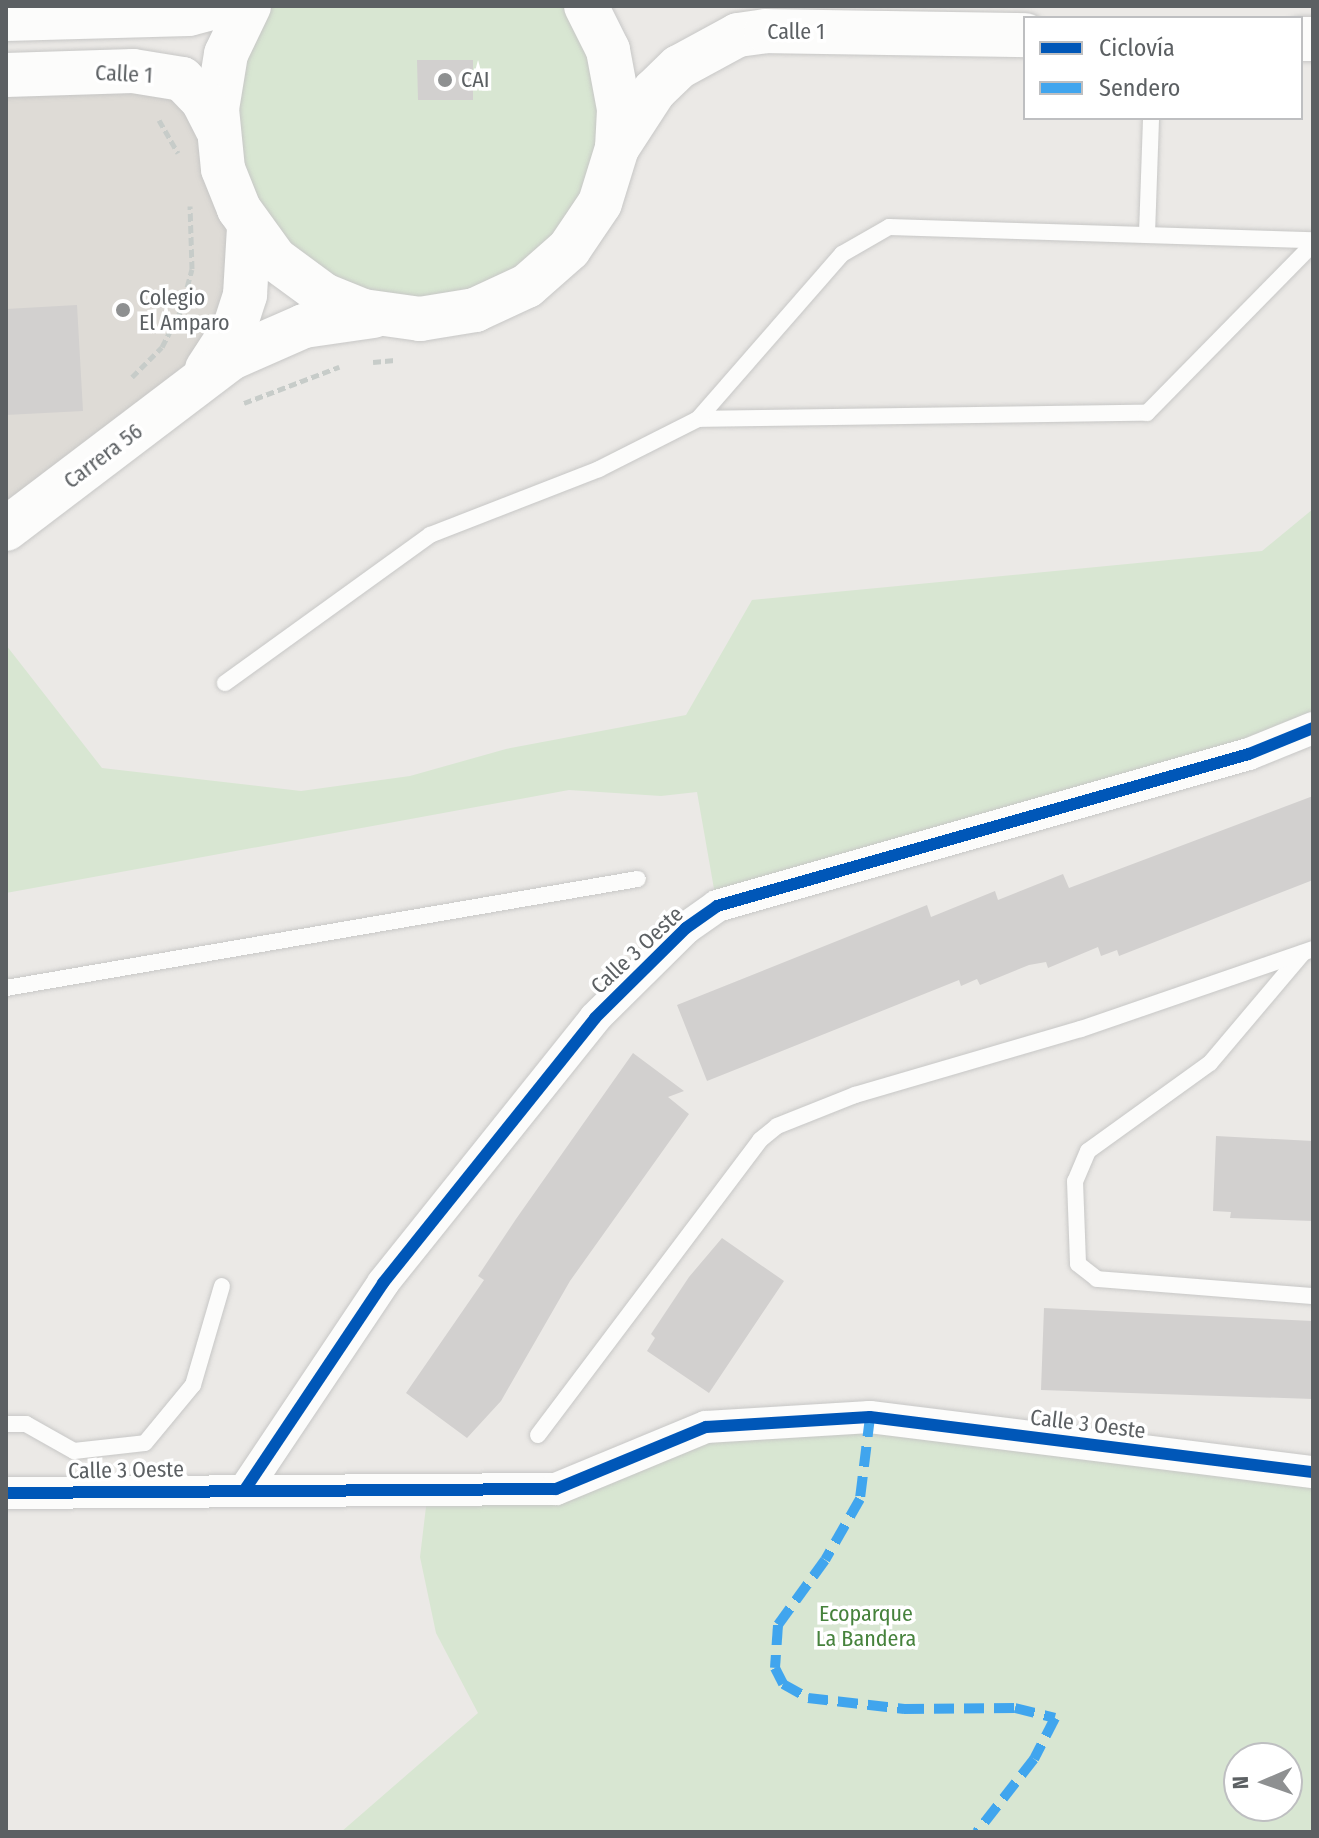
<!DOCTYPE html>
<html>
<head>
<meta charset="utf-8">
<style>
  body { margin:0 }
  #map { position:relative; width:1319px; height:1838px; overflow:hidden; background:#ebe9e6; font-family:"Fira Sans Condensed",sans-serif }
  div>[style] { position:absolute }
  .education>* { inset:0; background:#dedbd6 }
  .green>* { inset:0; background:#d8e6d2 }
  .building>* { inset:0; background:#d2d0cf }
  .path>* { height:5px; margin-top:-2.5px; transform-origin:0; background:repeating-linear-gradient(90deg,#c7ccc9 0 8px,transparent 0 12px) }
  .roads { filter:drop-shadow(0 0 2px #c7c7c6) drop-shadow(0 0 2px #c7c7c6) }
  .lane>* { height:16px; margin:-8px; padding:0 8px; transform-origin:8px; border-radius:8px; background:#fcfcfb }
  .street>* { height:32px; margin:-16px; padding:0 16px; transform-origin:16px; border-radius:16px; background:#fcfcfb }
  .secondary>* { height:44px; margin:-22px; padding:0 22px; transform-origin:22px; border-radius:22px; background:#fcfcfb }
  .quiet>* { height:10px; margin-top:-5px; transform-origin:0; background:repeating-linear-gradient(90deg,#40a5ee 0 20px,transparent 0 30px) }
  .cycleway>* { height:12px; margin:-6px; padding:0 6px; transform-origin:6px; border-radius:6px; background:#0057b8 }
  .dots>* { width:22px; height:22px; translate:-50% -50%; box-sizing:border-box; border:4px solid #fff; border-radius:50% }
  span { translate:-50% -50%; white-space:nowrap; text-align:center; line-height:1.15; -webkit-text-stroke:7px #fff; paint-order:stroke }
  .street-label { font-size:22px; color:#5c6063 }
  .poi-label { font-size:22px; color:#5c6063 }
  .left { translate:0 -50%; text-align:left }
  .park-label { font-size:22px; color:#46823c }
  .frame { position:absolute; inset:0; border:8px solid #5c6063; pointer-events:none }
  .legend { position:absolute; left:1023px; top:16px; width:280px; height:104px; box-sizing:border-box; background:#fff; border:2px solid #bebfc1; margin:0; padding:10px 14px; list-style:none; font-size:24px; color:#5c6063 }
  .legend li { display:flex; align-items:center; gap:16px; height:40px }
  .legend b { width:40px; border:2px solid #bebfc1 }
  .north { position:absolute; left:1223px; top:1742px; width:80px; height:80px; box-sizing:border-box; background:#fff; border:2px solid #bebfc1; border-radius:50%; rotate:268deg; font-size:22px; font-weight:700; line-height:32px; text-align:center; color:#5c6063 }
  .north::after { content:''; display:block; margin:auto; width:28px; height:36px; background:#8e9091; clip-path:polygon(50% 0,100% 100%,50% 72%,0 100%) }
</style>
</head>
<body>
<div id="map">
  <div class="education">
    <div style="clip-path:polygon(6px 75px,182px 79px,223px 169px,235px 326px,6px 529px)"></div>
  </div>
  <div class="green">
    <div style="clip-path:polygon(249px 6px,586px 6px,619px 109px,542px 275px,363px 311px,230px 189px)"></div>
    <div style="clip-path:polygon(1313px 509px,1313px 728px,717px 906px,697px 792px,661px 796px,569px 790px,6px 893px,6px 645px,102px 768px,301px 791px,410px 776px,506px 749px,686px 715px,752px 600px,1262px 551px)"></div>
    <div style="clip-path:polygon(evenodd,870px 1417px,1313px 1472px,1313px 1832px,341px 1832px,478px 1713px,436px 1633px,420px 1557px,428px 1490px,556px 1489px,706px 1427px,870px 1417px,1239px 1758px,1287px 1758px,1287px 1806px,1239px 1806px,1239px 1758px)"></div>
  </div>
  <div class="building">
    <div style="clip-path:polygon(417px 60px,473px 60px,473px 100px,418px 100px)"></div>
    <div style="clip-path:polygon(77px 305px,83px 411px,6px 415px,6px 309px)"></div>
    <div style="clip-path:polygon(1313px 796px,1313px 880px,1119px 956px,1117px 950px,1101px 956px,1098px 947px,1048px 968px,1046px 962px,1029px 965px,980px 985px,977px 979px,961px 986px,959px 980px,707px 1081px,677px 1005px,927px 905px,931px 917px,995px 891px,998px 900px,1063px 874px,1069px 888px)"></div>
    <div style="clip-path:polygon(633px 1053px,684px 1091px,668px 1097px,689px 1114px,570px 1281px,501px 1401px,467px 1438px,406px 1393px,484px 1280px,478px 1276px,516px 1219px)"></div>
    <div style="clip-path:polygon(1216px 1136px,1313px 1141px,1313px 1221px,1230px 1218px,1231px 1212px,1213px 1211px)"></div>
    <div style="clip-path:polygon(722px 1238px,784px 1281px,709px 1393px,647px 1351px,655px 1338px,651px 1334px,689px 1277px)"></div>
    <div style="clip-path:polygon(1044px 1308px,1313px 1321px,1313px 1399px,1041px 1390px)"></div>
  </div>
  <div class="path">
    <div style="left:159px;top:120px;width:38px;rotate:60deg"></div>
    <div style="left:373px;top:362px;width:22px;rotate:-5deg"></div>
    <div style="left:132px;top:377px;width:42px;rotate:-45deg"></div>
    <div style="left:162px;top:347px;width:42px;rotate:-62.8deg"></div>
    <div style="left:181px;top:310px;width:42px;rotate:-75deg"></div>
    <div style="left:192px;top:269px;width:63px;rotate:-91.8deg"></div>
    <div style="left:244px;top:403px;width:102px;rotate:-20.8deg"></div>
  </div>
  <div class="roads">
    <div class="lane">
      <div style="left:1147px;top:234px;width:116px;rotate:-88deg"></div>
      <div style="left:698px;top:419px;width:449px;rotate:-0.8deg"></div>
      <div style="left:1147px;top:413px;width:237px;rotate:-45.5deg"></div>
      <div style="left:225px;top:683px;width:253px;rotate:-35.8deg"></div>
      <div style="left:430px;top:535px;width:181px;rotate:-21.3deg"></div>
      <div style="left:599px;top:469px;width:111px;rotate:-26.8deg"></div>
      <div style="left:698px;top:419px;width:219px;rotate:-48.9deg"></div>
      <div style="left:842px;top:254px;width:54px;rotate:-29.9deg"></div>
      <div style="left:889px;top:227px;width:424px;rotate:1.8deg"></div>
      <div style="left:1303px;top:953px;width:144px;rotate:130.2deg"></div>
      <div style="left:1210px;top:1063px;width:150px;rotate:144.2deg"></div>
      <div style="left:1088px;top:1151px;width:33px;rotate:113deg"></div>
      <div style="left:1075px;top:1181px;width:83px;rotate:87.9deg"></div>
      <div style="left:1078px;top:1264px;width:24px;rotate:38deg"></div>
      <div style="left:1097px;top:1279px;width:217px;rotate:4.5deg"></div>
      <div style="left:6px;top:988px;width:641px;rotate:-9.79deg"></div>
      <div style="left:6px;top:1424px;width:20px"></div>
      <div style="left:26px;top:1424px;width:55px;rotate:29.4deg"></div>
      <div style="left:74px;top:1451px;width:71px;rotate:-6.4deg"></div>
      <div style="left:145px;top:1443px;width:75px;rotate:-50.4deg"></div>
      <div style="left:193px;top:1385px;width:103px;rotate:-73.7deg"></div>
      <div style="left:538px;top:1435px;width:369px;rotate:-53deg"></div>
      <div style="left:760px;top:1140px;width:22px;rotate:-39deg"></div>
      <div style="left:777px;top:1126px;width:84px;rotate:-21.7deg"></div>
      <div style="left:855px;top:1095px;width:235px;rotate:-16.3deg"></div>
      <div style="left:1081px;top:1029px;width:245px;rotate:-19deg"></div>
    </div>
    <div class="street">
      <div style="left:246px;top:1488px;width:247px;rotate:-56.2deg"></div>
      <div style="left:383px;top:1283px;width:339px;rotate:-51.3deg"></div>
      <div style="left:595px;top:1018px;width:128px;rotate:-44.7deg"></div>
      <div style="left:686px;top:928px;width:38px;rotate:-35deg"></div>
      <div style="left:717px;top:906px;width:553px;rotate:-15.95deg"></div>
      <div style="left:1249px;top:754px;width:69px;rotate:-22.1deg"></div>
      <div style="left:6px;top:1493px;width:550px;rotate:-0.42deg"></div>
      <div style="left:556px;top:1489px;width:162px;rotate:-22.5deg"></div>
      <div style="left:706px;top:1427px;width:164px;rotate:-3.5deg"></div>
      <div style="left:870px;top:1417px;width:446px;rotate:7.1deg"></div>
    </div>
    <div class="secondary">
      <div style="left:249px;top:6px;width:53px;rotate:115.6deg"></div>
      <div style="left:226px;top:54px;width:56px;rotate:99.3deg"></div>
      <div style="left:217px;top:109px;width:60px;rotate:84.3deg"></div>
      <div style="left:223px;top:169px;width:43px;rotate:68.2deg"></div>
      <div style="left:239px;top:209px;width:62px;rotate:54.2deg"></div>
      <div style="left:275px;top:259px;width:61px;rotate:36.3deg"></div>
      <div style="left:324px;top:295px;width:42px;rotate:22.3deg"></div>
      <div style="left:363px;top:311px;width:58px;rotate:8deg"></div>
      <div style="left:420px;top:319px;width:56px;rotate:-9.3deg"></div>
      <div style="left:475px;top:310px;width:57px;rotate:-24.8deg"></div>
      <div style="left:527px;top:286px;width:56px;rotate:-41.4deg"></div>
      <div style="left:569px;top:249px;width:55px;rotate:-56deg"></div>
      <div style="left:600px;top:203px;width:58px;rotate:-72.8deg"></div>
      <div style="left:617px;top:148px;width:39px;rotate:-87deg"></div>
      <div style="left:619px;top:109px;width:60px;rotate:-100.6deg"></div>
      <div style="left:608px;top:50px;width:49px;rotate:-116.6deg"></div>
      <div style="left:6px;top:19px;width:183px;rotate:-1.6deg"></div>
      <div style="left:189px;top:14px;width:31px;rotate:-15deg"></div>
      <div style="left:1301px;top:39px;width:12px"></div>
      <div style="left:6px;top:75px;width:127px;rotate:-1.8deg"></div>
      <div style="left:133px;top:71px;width:50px;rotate:9.3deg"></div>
      <div style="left:182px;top:79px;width:30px;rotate:46deg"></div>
      <div style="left:203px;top:101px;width:30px;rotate:63deg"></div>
      <div style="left:617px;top:148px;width:68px;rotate:-57deg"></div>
      <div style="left:654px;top:91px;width:35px;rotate:-44deg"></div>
      <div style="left:679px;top:67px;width:67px;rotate:-28.5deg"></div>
      <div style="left:738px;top:35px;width:28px;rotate:-8deg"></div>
      <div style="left:766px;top:31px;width:259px;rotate:0.9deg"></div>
      <div style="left:207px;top:369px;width:51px;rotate:-56.9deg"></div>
      <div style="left:235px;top:326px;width:33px;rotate:-72deg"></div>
      <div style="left:245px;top:295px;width:68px;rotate:-86.6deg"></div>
      <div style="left:6px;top:529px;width:283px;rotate:-37.2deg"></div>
      <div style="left:231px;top:358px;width:80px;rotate:-23.7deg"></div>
      <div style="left:304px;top:326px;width:70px;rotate:-8.2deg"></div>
    </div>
  </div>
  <div class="quiet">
    <div style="left:870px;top:1417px;width:83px;rotate:97deg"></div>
    <div style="left:860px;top:1499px;width:70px;rotate:119.8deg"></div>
    <div style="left:825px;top:1560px;width:80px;rotate:125.9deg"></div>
    <div style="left:778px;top:1625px;width:43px;rotate:94deg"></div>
    <div style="left:775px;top:1668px;width:18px;rotate:63deg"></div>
    <div style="left:783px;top:1684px;width:29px;rotate:29deg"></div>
    <div style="left:808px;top:1698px;width:97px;rotate:6.5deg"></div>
    <div style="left:904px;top:1709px;width:111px;rotate:-0.5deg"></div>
    <div style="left:1015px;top:1708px;width:41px;rotate:14deg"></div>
    <div style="left:1055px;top:1718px;width:46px;rotate:117.1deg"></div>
    <div style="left:1034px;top:1759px;width:93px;rotate:128deg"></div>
  </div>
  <div class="cycleway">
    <div style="left:246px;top:1488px;width:247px;rotate:-56.2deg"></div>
    <div style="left:383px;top:1283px;width:339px;rotate:-51.3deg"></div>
    <div style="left:595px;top:1018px;width:128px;rotate:-44.7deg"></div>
    <div style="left:686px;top:928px;width:38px;rotate:-35deg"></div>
    <div style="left:717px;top:906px;width:553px;rotate:-15.95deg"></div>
    <div style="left:1249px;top:754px;width:69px;rotate:-22.1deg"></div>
    <div style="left:6px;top:1493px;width:550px;rotate:-0.42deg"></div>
    <div style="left:556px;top:1489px;width:162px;rotate:-22.5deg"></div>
    <div style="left:706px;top:1427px;width:164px;rotate:-3.5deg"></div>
    <div style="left:870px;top:1417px;width:446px;rotate:7.1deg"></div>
  </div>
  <div class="dots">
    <div style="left:445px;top:80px;background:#8e9091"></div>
    <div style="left:123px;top:310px;background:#8e9091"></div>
  </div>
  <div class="street-label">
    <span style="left:796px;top:32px">Calle 1</span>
    <span style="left:124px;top:74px;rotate:3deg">Calle 1</span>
    <span style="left:103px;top:456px;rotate:-37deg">Carrera 56</span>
    <span style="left:637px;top:950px;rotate:-43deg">Calle 3 Oeste</span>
    <span style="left:1088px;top:1424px;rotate:7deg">Calle 3 Oeste</span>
    <span style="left:126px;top:1470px;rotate:-1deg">Calle 3 Oeste</span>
  </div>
  <div class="poi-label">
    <span class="left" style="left:461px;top:80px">CAI</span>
    <span class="left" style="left:139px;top:310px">Colegio<br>El Amparo</span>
  </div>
  <div class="park-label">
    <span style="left:866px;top:1626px">Ecoparque<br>La Bandera</span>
  </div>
  <div class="frame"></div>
  <ul class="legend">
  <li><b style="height:10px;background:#0057b8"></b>Ciclovía</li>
  <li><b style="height:10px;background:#40a5ee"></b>Sendero</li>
  </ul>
  <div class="north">N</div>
</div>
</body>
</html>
